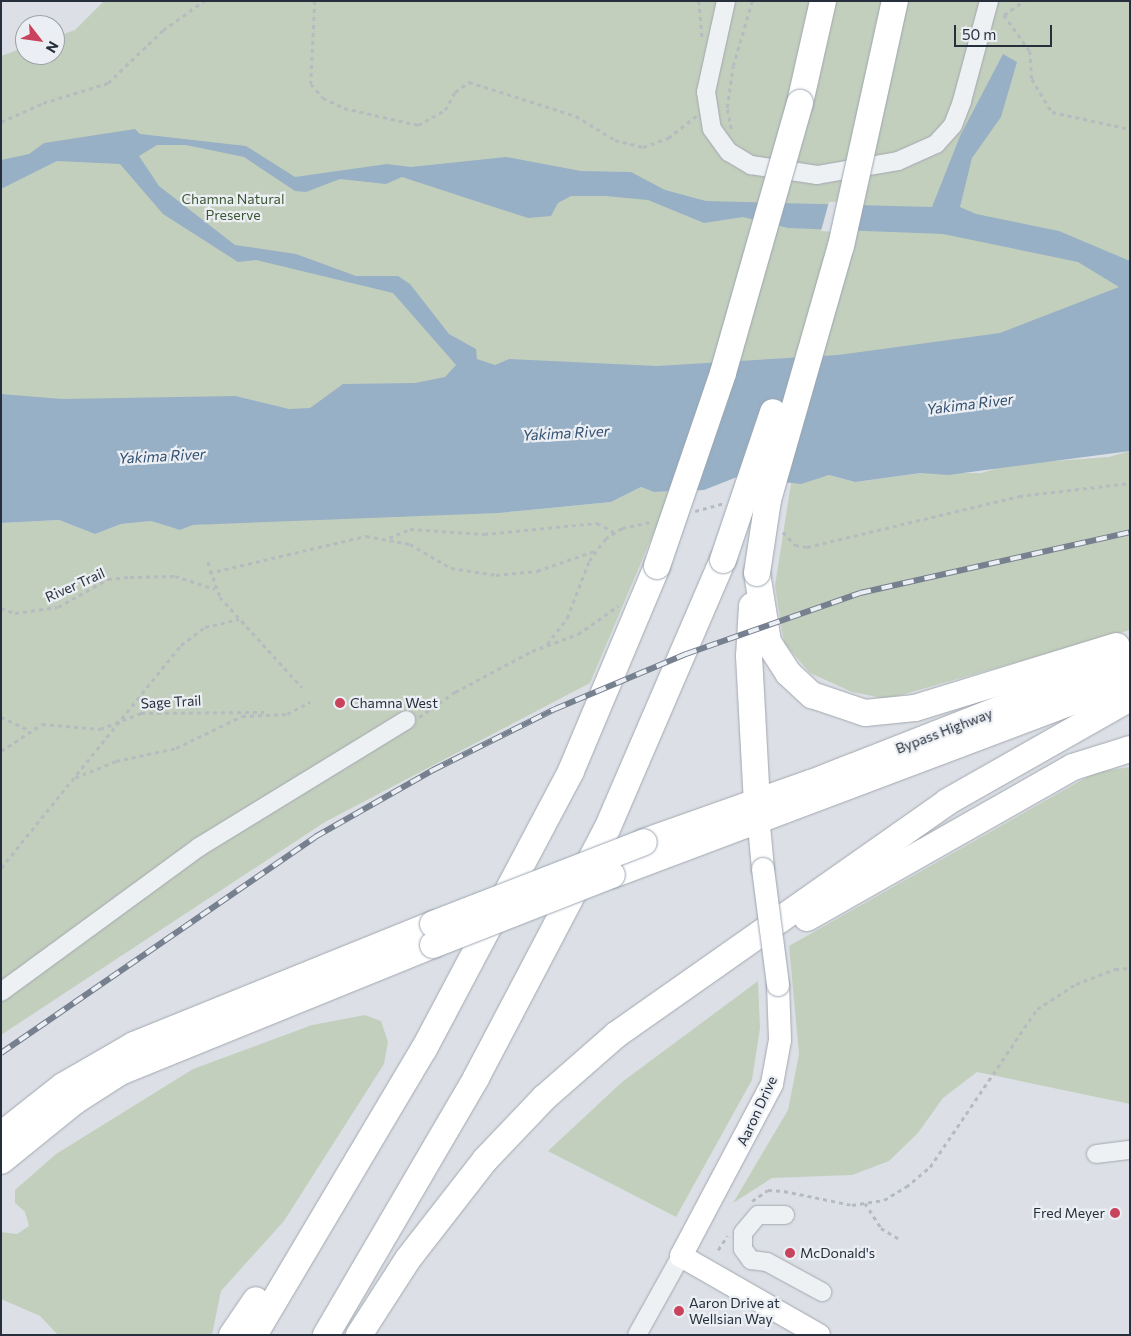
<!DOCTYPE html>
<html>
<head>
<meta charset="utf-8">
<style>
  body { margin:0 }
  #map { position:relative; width:1131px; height:1336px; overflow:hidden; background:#dce0e6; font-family:Commissioner,sans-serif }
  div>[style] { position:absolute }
  .green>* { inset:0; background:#c3cfbd }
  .water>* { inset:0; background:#97b0c5 }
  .pier>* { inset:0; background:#dce0e6 }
  .path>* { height:2.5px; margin-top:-1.25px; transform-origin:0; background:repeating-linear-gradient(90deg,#b6bbc0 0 4px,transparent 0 8px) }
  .roads { filter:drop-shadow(0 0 1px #a2a7af) drop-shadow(0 0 1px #a2a7af) }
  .minor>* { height:18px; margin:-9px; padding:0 9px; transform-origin:9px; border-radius:9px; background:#eef1f4 }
  .major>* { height:22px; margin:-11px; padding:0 11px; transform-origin:11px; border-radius:11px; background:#fff }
  .highway>* { height:26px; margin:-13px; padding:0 13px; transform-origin:13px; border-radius:13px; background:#fff }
  .rail>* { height:5.5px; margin-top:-2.75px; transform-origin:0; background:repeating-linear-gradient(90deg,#ebeff4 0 11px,#76808f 0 22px); box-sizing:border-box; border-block:1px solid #76808f }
  .bridges { filter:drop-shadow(0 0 1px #9ca5b1) drop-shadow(0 0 1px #9ca5b1) }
  .major-bridge>* { height:22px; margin:-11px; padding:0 11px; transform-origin:11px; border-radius:11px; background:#fff }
  .highway-bridge>* { height:26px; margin:-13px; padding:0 13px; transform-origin:13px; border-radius:13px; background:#fff }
  .dots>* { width:14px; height:14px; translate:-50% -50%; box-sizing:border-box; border:2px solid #ebeff4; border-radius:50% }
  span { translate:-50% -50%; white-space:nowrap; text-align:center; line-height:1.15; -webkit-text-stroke:4.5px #ebeff4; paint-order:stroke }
  .park-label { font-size:14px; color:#3c5734 }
  .street-label { font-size:14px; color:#262f3b }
  .poi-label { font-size:14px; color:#262f3b }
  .left { translate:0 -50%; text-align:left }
  .right { translate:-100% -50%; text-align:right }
  .water-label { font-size:15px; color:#324f6e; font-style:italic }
  .frame { position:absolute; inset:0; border:2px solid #262f3b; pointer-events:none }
  .north { position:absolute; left:15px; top:15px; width:50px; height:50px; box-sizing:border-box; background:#ebeff4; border:1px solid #9ca2aa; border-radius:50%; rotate:120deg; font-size:14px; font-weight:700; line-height:20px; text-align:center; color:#262f3b }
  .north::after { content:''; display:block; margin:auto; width:18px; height:22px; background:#c9435d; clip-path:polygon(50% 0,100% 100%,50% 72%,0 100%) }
  .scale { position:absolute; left:954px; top:25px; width:98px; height:22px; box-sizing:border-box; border:2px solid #262f3b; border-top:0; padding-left:6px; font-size:15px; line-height:18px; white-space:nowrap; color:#262f3b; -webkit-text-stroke:4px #ebeff4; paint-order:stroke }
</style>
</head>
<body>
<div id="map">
  <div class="green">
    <div style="clip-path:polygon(104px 1px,1130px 1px,1130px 337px,334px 413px,1px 414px,1px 56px,25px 47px,25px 55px,55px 55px,55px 37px,75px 30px)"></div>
    <div style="clip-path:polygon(1130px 451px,1130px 630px,887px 699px,852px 692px,810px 673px,784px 643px,775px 586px,791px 483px,829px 475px,855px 482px,922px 473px,981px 473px,1012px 464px,1109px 457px)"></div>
    <div style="clip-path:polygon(641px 487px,654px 492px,671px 492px,590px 683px,325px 822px,1px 1035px,1px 523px,59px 520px,95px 534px,121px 524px,151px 521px,180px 530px,193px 525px,362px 515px,499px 513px,611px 502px)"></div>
    <div style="clip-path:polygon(1130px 767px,1130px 1104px,977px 1072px,943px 1098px,918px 1133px,889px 1161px,852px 1175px,772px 1178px,733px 1203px,788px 1110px,799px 1054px,789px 946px,1096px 772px)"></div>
    <div style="clip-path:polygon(758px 981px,760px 1028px,752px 1080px,676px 1217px,548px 1151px,622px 1082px)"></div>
    <div style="clip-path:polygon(365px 1015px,381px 1021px,388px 1042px,384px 1064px,284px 1221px,221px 1291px,212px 1335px,58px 1335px,40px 1316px,1px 1299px,1px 1232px,17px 1234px,29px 1226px,25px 1212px,15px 1203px,15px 1190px,56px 1154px,193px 1069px,312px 1025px)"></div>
  </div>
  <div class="water">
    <div style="clip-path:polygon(evenodd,1003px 54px,1017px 62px,1001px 117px,972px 158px,960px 207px,976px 214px,1059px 231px,1130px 261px,1130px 451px,948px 475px,921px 473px,855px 482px,829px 475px,801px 484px,737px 477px,704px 490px,654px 492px,641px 487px,611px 502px,499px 513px,193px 525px,180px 530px,151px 521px,121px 524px,95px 534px,59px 520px,1px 523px,1px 394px,62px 399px,235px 396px,289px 409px,310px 408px,343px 384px,415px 383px,445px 377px,456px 365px,393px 293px,256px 260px,238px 262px,163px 214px,120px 164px,57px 161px,1px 189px,1px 160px,29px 154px,44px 143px,135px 129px,140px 134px,246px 146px,295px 177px,387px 164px,411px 167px,506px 157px,581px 171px,631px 172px,665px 190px,706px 201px,932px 207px,960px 136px,1003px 54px,157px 145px,186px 145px,244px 157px,295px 191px,306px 192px,340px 179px,386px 184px,402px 177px,528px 218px,551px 216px,558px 203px,571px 196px,605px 196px,648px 200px,704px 223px,743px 217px,788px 228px,943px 234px,1078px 262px,1119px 287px,1000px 333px,838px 355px,657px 366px,509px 359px,495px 365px,477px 359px,476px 349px,449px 334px,410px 284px,398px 276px,356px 276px,296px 254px,235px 245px,159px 186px,139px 156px,157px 145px)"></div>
  </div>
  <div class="pier">
    <div style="clip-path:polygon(864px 201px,856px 233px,821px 231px,829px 202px)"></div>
  </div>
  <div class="path">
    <div style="left:315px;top:1px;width:83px;rotate:92.8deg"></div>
    <div style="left:311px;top:84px;width:18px;rotate:49deg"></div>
    <div style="left:323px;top:98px;width:23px;rotate:25deg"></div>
    <div style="left:344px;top:108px;width:76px;rotate:12.9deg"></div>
    <div style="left:418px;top:125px;width:31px;rotate:-29deg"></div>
    <div style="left:445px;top:110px;width:21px;rotate:-61deg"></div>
    <div style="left:455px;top:92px;width:17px;rotate:-36deg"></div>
    <div style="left:469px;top:82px;width:112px;rotate:17.6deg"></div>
    <div style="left:576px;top:116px;width:46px;rotate:31.6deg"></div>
    <div style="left:615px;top:140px;width:29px;rotate:14deg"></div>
    <div style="left:643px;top:147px;width:27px;rotate:-20deg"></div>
    <div style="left:668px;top:138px;width:36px;rotate:-38deg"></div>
    <div style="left:699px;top:1px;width:37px;rotate:85deg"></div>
    <div style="left:1004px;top:15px;width:44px;rotate:54.2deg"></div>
    <div style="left:1030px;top:51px;width:28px;rotate:86deg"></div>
    <div style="left:1032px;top:79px;width:39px;rotate:59deg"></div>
    <div style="left:1052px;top:112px;width:80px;rotate:12.3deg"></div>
    <div style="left:1004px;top:15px;width:24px;rotate:-36deg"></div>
    <div style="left:1px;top:122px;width:46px;rotate:-24.3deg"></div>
    <div style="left:43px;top:103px;width:68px;rotate:-17.1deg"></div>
    <div style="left:108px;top:83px;width:76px;rotate:-43.9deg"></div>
    <div style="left:163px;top:30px;width:50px;rotate:-35.3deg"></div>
    <div style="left:731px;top:129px;width:21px;rotate:-101deg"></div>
    <div style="left:727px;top:108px;width:42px;rotate:-81.9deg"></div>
    <div style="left:733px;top:66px;width:68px;rotate:-73.7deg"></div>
    <div style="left:695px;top:511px;width:28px;rotate:-15deg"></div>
    <div style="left:783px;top:532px;width:18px;rotate:47deg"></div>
    <div style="left:795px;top:545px;width:12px;rotate:9deg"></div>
    <div style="left:807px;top:547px;width:218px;rotate:-13.5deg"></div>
    <div style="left:1019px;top:496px;width:112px;rotate:-6.7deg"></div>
    <div style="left:389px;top:538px;width:23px;rotate:-23deg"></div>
    <div style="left:410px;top:529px;width:74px;rotate:3.9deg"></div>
    <div style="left:484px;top:534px;width:114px;rotate:-5.6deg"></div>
    <div style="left:597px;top:523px;width:19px;rotate:28deg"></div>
    <div style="left:208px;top:562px;width:37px;rotate:71deg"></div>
    <div style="left:220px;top:597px;width:122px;rotate:47.7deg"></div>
    <div style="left:209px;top:573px;width:161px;rotate:-13.3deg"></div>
    <div style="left:366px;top:536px;width:45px;rotate:10.3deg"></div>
    <div style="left:410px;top:544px;width:48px;rotate:30.3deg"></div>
    <div style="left:451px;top:568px;width:46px;rotate:8.8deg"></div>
    <div style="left:496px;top:575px;width:41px;rotate:-5.6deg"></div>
    <div style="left:537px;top:571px;width:64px;rotate:-19.3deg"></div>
    <div style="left:1px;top:608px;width:15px;rotate:20deg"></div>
    <div style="left:15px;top:613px;width:43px;rotate:-7.9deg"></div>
    <div style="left:58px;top:607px;width:57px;rotate:-29.2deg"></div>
    <div style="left:108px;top:579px;width:22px;rotate:-5deg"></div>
    <div style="left:130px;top:577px;width:45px;rotate:-1.3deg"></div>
    <div style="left:175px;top:576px;width:42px;rotate:18deg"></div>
    <div style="left:547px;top:644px;width:33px;rotate:-52deg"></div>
    <div style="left:567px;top:618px;width:61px;rotate:-68.9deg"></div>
    <div style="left:589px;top:561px;width:27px;rotate:-54deg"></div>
    <div style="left:605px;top:539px;width:20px;rotate:-33deg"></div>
    <div style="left:622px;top:528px;width:30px;rotate:-12deg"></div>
    <div style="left:1px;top:717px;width:31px;rotate:25deg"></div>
    <div style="left:419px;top:717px;width:44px;rotate:-34.8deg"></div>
    <div style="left:455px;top:692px;width:87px;rotate:-28deg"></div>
    <div style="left:532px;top:651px;width:49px;rotate:-20.3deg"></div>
    <div style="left:578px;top:634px;width:49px;rotate:-35deg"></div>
    <div style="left:1px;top:751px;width:49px;rotate:-33.4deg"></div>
    <div style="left:42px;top:724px;width:58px;rotate:4.9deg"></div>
    <div style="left:100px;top:729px;width:44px;rotate:-21.3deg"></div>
    <div style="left:141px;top:713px;width:123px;rotate:-0.5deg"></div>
    <div style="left:75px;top:778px;width:44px;rotate:-22.5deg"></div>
    <div style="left:116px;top:761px;width:61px;rotate:-12.2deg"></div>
    <div style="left:176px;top:748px;width:73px;rotate:-25.9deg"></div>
    <div style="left:242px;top:716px;width:45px;rotate:-2.5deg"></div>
    <div style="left:287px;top:714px;width:26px;rotate:-28deg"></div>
    <div style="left:1px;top:868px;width:287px;rotate:-51.1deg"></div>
    <div style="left:181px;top:645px;width:30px;rotate:-37deg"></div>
    <div style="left:205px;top:627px;width:35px;rotate:-13deg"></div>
    <div style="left:752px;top:1201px;width:19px;rotate:-35deg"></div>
    <div style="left:768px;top:1190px;width:16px;rotate:4deg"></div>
    <div style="left:784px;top:1191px;width:69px;rotate:11.6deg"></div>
    <div style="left:852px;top:1205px;width:32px;rotate:-9deg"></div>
    <div style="left:884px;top:1200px;width:26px;rotate:-31deg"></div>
    <div style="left:906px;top:1187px;width:31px;rotate:-40deg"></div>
    <div style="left:930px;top:1167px;width:191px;rotate:-55.9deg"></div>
    <div style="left:1037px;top:1009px;width:46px;rotate:-32.7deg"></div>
    <div style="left:1076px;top:984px;width:42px;rotate:-21deg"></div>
    <div style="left:1115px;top:969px;width:15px;rotate:-4deg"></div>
    <div style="left:865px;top:1203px;width:30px;rotate:57deg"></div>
    <div style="left:881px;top:1228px;width:23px;rotate:31deg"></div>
    <div style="left:718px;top:1250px;width:17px;rotate:-57deg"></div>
  </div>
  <div class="roads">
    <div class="minor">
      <div style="left:726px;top:1px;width:93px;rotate:102.4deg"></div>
      <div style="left:706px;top:92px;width:37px;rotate:81deg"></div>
      <div style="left:712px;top:129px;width:29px;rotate:54deg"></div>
      <div style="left:729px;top:152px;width:26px;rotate:31deg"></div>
      <div style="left:751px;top:165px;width:67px;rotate:8.6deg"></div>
      <div style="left:817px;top:175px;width:82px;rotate:-9.8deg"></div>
      <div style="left:898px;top:161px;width:42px;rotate:-24.1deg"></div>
      <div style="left:936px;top:144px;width:25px;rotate:-48deg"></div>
      <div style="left:953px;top:125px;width:26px;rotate:-69deg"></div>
      <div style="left:962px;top:101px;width:104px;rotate:-74.9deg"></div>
      <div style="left:1px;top:992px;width:245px;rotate:-36.2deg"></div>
      <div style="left:199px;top:847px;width:243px;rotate:-31.5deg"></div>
      <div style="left:1096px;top:1154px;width:34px;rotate:-7deg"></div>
      <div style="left:785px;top:1215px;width:27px;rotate:180deg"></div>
      <div style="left:758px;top:1215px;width:23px;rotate:130deg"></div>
      <div style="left:743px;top:1233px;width:16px;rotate:90deg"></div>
      <div style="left:743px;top:1249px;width:14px;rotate:54deg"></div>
      <div style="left:751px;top:1260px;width:16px;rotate:7deg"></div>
      <div style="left:767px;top:1262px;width:63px;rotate:28.6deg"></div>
      <div style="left:637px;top:1335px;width:90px;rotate:-60.9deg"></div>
    </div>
    <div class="major">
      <div style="left:757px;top:804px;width:65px;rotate:84.7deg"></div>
      <div style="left:778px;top:985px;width:55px;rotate:87.9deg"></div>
      <div style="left:780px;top:1040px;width:45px;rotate:100.3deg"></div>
      <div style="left:772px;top:1084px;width:195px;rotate:117.9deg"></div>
      <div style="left:681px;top:1256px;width:159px;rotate:29.8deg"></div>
    </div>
    <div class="highway">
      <div style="left:800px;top:103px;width:105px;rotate:-77.3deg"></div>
      <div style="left:757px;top:573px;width:70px;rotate:80.9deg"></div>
      <div style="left:768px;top:642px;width:37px;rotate:57deg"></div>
      <div style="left:788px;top:673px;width:33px;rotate:43deg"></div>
      <div style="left:812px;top:695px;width:56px;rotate:18.8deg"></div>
      <div style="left:865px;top:713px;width:50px;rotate:-5.7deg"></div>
      <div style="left:915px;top:708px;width:211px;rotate:-17.1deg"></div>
      <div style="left:752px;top:606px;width:50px;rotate:93.4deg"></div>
      <div style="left:749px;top:656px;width:147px;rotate:86.9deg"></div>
      <div style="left:644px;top:842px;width:177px;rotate:-19.5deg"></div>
      <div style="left:811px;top:783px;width:343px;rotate:-21.4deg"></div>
      <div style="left:612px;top:875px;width:553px;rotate:-20.63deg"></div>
      <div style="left:807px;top:918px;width:306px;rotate:-29.6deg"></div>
      <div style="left:1073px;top:767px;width:60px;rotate:-17.5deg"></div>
      <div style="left:1px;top:1135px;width:79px;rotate:-38.3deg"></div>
      <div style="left:63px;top:1086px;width:82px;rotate:-30deg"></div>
      <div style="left:134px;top:1045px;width:323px;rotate:-22deg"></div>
      <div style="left:1px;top:1161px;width:95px;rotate:-39deg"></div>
      <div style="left:75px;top:1101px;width:54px;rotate:-32.8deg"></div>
      <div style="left:120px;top:1072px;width:338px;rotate:-22.1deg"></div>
      <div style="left:232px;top:1335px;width:42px;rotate:-55.6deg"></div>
      <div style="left:254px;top:1335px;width:333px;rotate:-59.3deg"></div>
      <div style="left:424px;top:1049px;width:314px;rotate:-62.1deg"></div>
      <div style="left:571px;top:771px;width:222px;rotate:-67.2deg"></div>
      <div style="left:326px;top:1335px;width:298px;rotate:-59.7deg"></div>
      <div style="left:476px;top:1078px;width:281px;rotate:-62.3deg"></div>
      <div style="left:607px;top:829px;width:293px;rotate:-66.7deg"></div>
      <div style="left:359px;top:1335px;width:90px;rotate:-57.2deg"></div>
      <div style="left:408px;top:1259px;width:125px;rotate:-52.1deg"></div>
      <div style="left:485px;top:1160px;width:86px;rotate:-46.4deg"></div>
      <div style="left:544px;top:1098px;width:96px;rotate:-41.2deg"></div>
      <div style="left:616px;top:1035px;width:405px;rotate:-35.1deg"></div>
      <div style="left:947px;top:802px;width:210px;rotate:-29.6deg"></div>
    </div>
  </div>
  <div class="rail">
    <div style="left:1px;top:1053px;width:381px;rotate:-34.5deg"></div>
    <div style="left:315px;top:837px;width:136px;rotate:-29.6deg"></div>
    <div style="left:433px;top:770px;width:136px;rotate:-26.6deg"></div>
    <div style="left:555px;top:709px;width:142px;rotate:-22.8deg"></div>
    <div style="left:686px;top:654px;width:184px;rotate:-19.3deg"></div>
    <div style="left:860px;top:593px;width:277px;rotate:-12.7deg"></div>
  </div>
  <div class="bridges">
    <div class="major-bridge">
      <div style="left:763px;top:869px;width:117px;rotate:82.6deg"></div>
    </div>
    <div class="highway-bridge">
      <div style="left:723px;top:560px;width:156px;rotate:-71.3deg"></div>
      <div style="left:657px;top:566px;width:204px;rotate:-71.1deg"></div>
      <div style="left:723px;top:373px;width:281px;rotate:-74.1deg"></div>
      <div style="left:757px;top:573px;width:74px;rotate:-81.4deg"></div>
      <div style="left:768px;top:500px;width:264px;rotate:-74deg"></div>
      <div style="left:841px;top:246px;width:251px;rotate:-77.6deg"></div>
      <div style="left:433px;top:924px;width:226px;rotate:-21.2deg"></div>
      <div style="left:433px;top:945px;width:192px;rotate:-21.4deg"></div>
    </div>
  </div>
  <div class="dots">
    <div style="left:340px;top:703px;background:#c9435d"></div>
    <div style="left:1115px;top:1213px;background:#c9435d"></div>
    <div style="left:790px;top:1253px;background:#c9435d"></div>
    <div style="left:679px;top:1311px;background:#c9435d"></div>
  </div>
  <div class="park-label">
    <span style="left:233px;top:207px">Chamna Natural<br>Preserve</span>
  </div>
  <div class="street-label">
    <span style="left:75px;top:585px;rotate:-24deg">River Trail</span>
    <span style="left:171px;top:702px;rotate:-3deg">Sage Trail</span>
    <span style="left:944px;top:731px;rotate:-21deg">Bypass Highway</span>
    <span style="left:757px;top:1111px;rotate:-65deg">Aaron Drive</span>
  </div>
  <div class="poi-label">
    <span class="left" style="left:350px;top:703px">Chamna West</span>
    <span class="right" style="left:1105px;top:1213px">Fred Meyer</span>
    <span class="left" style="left:800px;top:1253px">McDonald's</span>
    <span class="left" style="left:689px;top:1311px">Aaron Drive at<br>Wellsian Way</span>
  </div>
  <div class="water-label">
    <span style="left:970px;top:404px;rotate:-7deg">Yakima River</span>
    <span style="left:566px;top:433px;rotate:-3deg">Yakima River</span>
    <span style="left:162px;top:456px;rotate:-3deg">Yakima River</span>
  </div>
  <div class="frame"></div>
  <div class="north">N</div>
  <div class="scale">50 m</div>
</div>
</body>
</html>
